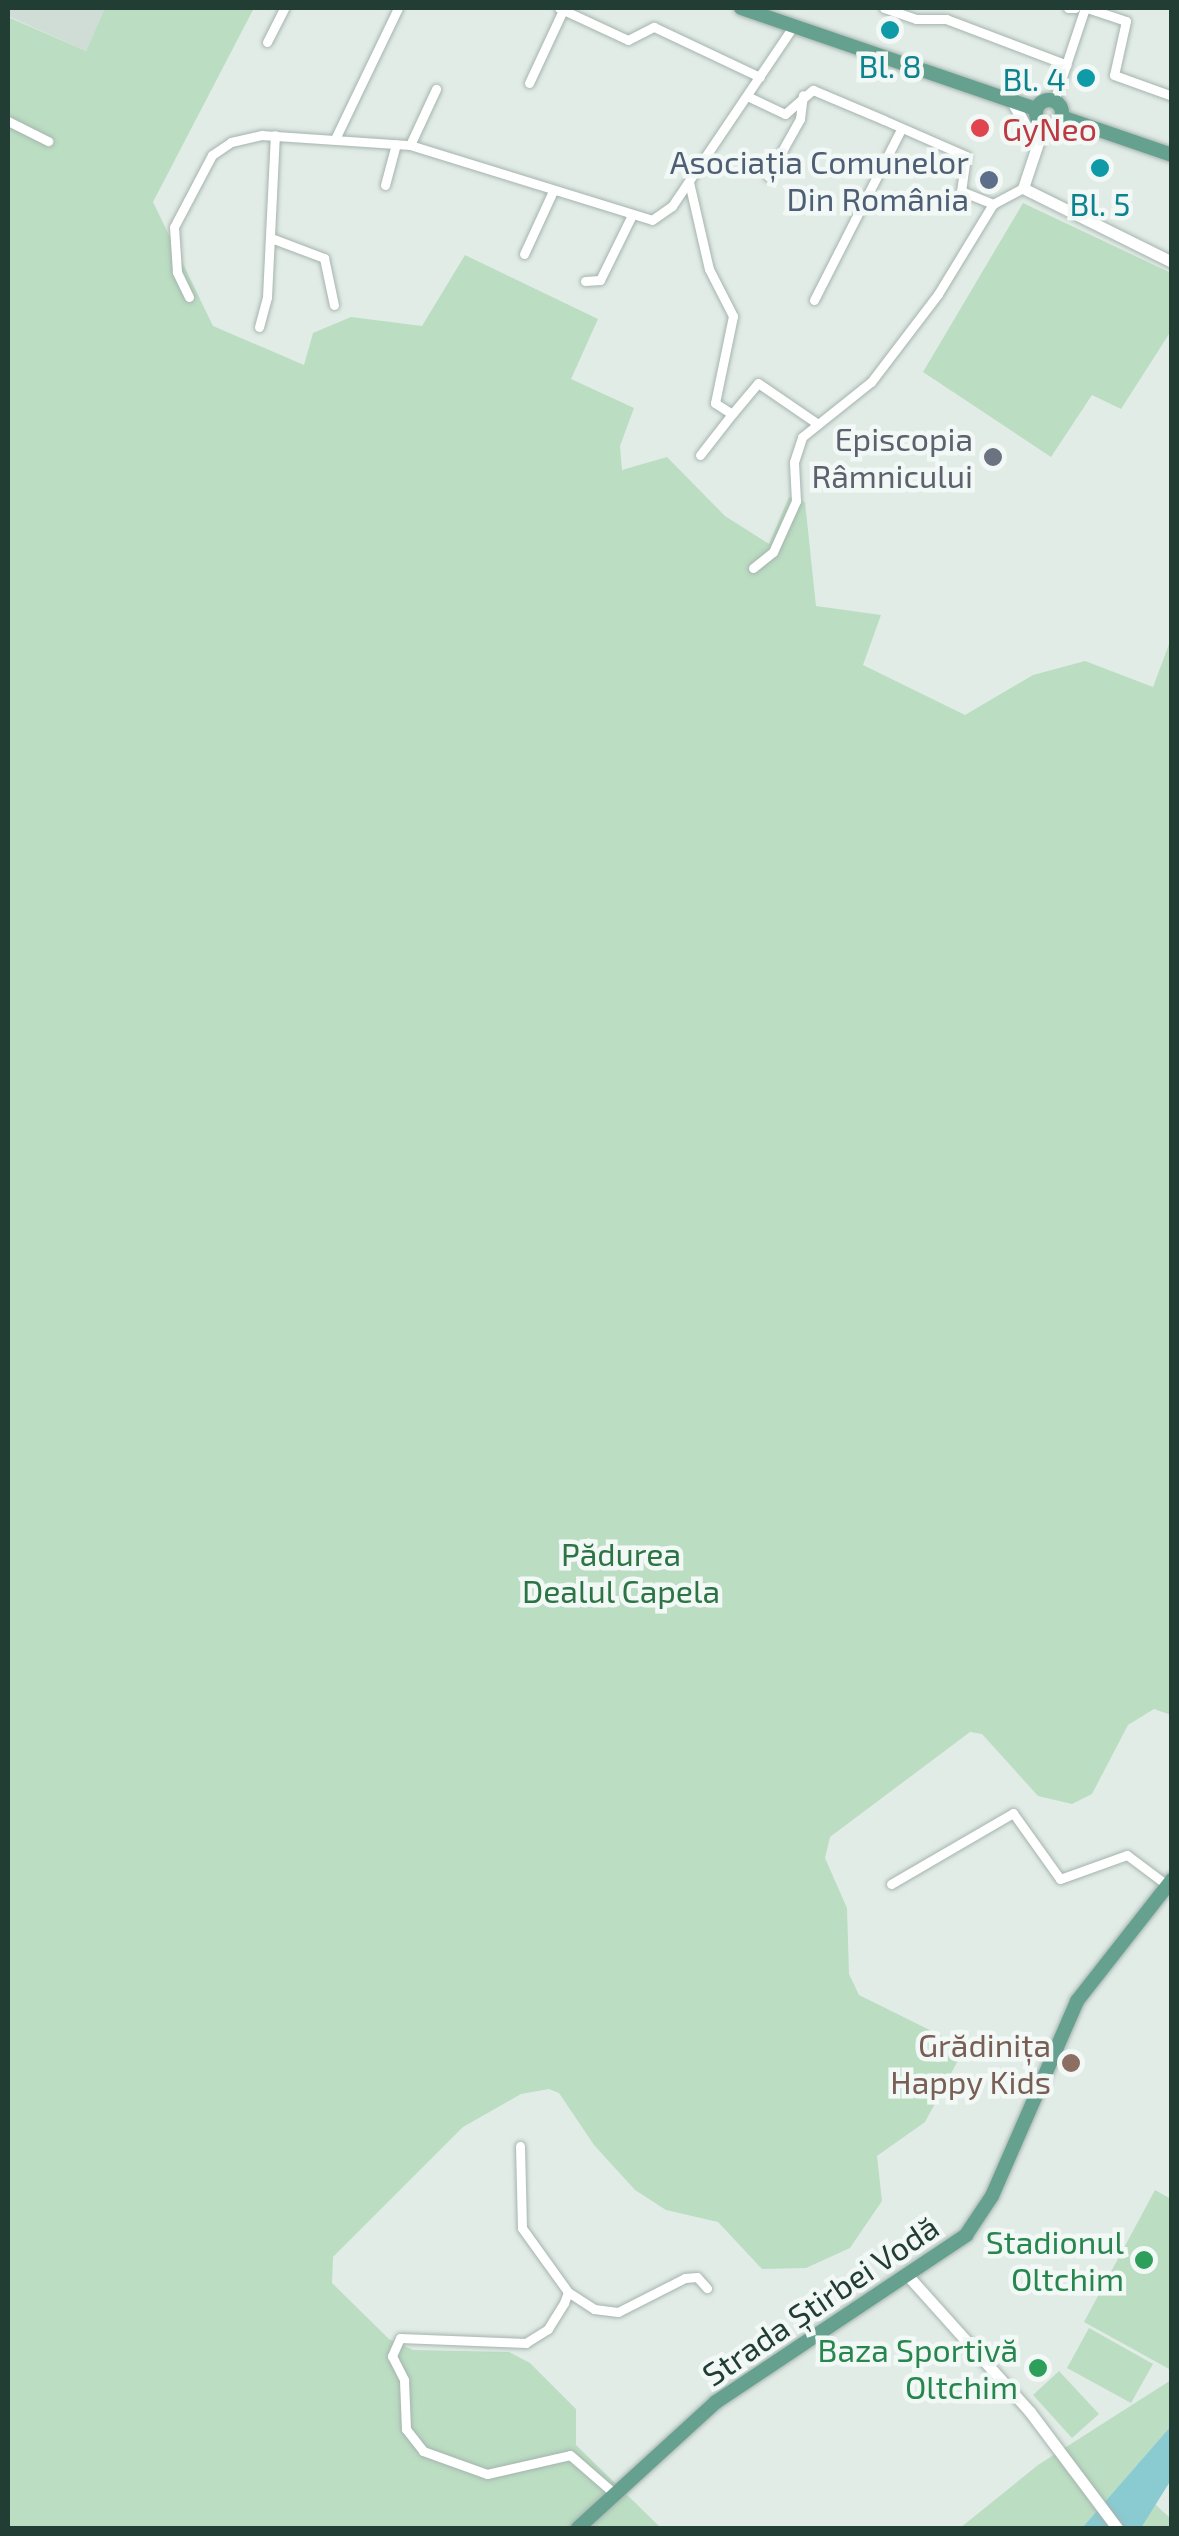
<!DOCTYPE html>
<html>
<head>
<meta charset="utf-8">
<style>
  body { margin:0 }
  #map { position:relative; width:1179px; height:2536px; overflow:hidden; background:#e2ece7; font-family:"Exo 2",sans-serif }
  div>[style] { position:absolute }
  .built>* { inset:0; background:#d0dcd6 }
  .green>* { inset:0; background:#bbddc2 }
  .water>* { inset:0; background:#8acad1 }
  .roads { filter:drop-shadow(0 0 2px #a5b4ae) drop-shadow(0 0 2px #a5b4ae) }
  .minor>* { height:9px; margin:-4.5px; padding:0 4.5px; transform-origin:4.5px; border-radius:4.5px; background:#fff }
  .tertiary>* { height:11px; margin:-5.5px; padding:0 5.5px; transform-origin:5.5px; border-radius:5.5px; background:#fff }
  .primary>* { height:14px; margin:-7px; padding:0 7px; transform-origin:7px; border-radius:7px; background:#66a18f }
  .primary>.ring { margin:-7px; padding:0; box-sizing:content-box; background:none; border:14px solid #66a18f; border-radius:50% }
  .dots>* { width:28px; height:28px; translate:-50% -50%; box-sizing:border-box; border:5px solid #f2f8f5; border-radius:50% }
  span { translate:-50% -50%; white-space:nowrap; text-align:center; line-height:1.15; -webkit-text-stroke:9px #f2f8f5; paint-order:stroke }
  .culture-label { font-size:32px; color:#0d838f }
  .right { translate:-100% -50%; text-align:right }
  .health-label { font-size:32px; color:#be3a42 }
  .left { translate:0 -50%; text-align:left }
  .service-label { font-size:32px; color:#4e5e75 }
  .worship-label { font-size:32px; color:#5b616d }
  .park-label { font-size:32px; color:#2c7443 }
  .education-label { font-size:32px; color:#785e54 }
  .leisure-label { font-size:32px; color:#27864d }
  .street-label { font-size:32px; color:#223d34 }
  .frame { position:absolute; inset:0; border:10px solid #223d34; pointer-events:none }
</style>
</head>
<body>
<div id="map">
  <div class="built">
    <div style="clip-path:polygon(8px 8px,105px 8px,86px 51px,8px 16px)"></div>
  </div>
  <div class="green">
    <div style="clip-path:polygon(105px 8px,254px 8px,153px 202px,213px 326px,304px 365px,313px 333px,351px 317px,422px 326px,465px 255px,598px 319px,571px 379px,634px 408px,620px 446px,622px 470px,667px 457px,725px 516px,769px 544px,789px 497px,805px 502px,816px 606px,881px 615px,863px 665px,965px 715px,1033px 675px,1085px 661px,1153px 687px,1171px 639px,1171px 1715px,1154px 1709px,1128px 1725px,1092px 1794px,1072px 1804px,1038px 1796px,982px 1734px,970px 1732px,830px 1837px,825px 1858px,847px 1908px,849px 1974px,859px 1995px,958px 2044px,961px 2055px,925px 2122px,877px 2156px,882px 2201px,850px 2248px,806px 2268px,762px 2269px,718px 2222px,666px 2210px,635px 2190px,594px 2145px,559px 2093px,549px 2089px,521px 2094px,463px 2127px,333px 2257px,332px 2283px,389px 2339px,413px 2350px,509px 2352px,530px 2363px,576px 2409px,576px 2445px,661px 2528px,8px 2528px,8px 17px,86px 51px)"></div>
    <div style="clip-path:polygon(1023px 203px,1171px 273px,1171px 331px,1121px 409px,1092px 395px,1051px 457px,923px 372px)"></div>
    <div style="clip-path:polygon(1155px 2190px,1171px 2199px,1171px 2370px,1084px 2322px)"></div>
    <div style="clip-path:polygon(1089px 2328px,1153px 2364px,1131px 2403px,1067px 2368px)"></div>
    <div style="clip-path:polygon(1059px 2371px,1099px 2414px,1072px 2438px,1033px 2395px)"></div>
    <div style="clip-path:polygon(1171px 2380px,1171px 2426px,1082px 2528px,960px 2528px,1038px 2465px)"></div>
    <div style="clip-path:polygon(1154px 2503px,1171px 2519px,1171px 2528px,1141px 2528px)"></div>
  </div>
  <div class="water">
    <div style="clip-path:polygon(1171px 2426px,1171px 2480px,1141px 2528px,1082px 2528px)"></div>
  </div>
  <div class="roads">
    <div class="minor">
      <div style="left:559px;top:8px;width:76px;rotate:24.9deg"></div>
      <div style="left:628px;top:40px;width:29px;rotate:-27deg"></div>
      <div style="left:654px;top:27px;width:117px;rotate:25.3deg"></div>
      <div style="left:884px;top:8px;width:34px;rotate:19deg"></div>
      <div style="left:916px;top:19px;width:30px"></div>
      <div style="left:946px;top:19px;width:129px;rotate:20.8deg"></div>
      <div style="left:1068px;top:8px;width:7px"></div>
      <div style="left:1087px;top:8px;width:41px;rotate:18.4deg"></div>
      <div style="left:1126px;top:21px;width:55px;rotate:102.5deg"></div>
      <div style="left:1114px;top:75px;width:62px;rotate:19.9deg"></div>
      <div style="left:267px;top:42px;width:38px;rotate:-63deg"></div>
      <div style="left:529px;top:83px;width:81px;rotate:-65deg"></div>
      <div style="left:747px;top:96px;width:42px;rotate:25.3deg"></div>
      <div style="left:785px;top:114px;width:37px;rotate:-41deg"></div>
      <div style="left:813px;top:90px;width:77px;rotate:22.9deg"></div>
      <div style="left:884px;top:120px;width:90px;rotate:23.7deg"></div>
      <div style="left:966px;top:156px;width:35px;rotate:98deg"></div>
      <div style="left:961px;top:191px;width:35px;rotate:22deg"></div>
      <div style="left:1054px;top:101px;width:98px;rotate:-71.6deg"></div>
      <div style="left:8px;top:121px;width:45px;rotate:26.6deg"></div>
      <div style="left:335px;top:139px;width:145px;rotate:-64.3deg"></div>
      <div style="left:410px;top:145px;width:62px;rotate:-65.1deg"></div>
      <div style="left:768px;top:176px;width:65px;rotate:-60.7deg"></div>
      <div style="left:800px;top:119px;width:24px;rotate:-83deg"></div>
      <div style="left:689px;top:182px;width:89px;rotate:77.1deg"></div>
      <div style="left:709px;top:269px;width:53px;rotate:62.9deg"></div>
      <div style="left:733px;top:316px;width:89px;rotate:101.7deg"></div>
      <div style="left:715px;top:403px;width:20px;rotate:33deg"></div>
      <div style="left:732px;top:414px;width:40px;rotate:-50deg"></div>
      <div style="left:758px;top:383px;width:69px;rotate:34.4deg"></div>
      <div style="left:385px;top:185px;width:42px;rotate:-75deg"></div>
      <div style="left:271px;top:238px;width:57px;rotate:20.7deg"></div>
      <div style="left:324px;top:258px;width:48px;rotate:78deg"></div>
      <div style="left:524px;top:254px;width:69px;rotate:-65.3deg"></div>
      <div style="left:585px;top:281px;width:15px;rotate:-4deg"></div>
      <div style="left:600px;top:280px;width:70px;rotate:-63.8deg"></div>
      <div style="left:189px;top:297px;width:28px;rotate:-116deg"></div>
      <div style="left:177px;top:272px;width:45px;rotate:-93.8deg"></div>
      <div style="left:174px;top:227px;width:81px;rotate:-62.2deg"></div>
      <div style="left:212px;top:155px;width:23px;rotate:-34deg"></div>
      <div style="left:231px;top:142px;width:32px;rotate:-13deg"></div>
      <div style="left:262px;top:135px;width:148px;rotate:3.9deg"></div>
      <div style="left:410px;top:145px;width:253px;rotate:17.2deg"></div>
      <div style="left:652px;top:220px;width:24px;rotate:-35deg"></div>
      <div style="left:672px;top:206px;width:215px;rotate:-56deg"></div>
      <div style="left:814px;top:300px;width:190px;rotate:-63deg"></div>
      <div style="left:259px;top:327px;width:31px;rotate:-75deg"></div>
      <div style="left:267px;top:297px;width:162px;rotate:-87.2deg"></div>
      <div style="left:700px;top:455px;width:52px;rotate:-52deg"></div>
      <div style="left:753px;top:568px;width:26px;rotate:-39deg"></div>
      <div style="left:773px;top:552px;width:56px;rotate:-65.7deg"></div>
      <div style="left:796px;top:501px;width:39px;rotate:-93deg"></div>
      <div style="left:794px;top:462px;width:26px;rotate:-72deg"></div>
      <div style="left:802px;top:437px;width:88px;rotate:-38.6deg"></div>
      <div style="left:871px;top:382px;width:111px;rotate:-52.7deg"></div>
      <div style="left:938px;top:294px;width:105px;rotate:-58.6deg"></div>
      <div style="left:993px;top:204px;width:34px;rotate:-28deg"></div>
      <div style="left:891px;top:1884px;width:141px;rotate:-30.2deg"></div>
      <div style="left:1013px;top:1813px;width:81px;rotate:54.5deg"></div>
      <div style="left:1060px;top:1879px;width:71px;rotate:-19.7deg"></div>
      <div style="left:1127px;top:1855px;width:50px;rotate:36.9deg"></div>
      <div style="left:520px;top:2146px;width:82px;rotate:88.6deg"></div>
      <div style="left:522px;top:2228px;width:79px;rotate:54.3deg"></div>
      <div style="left:568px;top:2292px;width:12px;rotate:110deg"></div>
      <div style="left:564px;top:2303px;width:31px;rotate:122deg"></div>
      <div style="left:548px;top:2329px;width:26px;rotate:148deg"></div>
      <div style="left:526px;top:2343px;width:126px;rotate:-177.7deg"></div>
      <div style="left:400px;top:2338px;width:20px;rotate:114deg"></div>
      <div style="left:392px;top:2356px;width:27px;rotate:63deg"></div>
      <div style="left:404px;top:2380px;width:49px;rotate:87.7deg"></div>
      <div style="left:406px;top:2429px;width:28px;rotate:52deg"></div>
      <div style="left:423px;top:2451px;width:68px;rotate:19.8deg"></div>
      <div style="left:487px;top:2474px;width:85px;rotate:-12.9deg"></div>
      <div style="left:570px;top:2455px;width:60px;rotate:40.9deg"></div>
      <div style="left:568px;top:2292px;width:31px;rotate:33deg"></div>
      <div style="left:594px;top:2309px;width:24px;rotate:7deg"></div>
      <div style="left:618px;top:2312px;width:75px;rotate:-26.9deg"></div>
      <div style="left:685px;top:2278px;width:12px;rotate:-5deg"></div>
      <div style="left:697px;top:2277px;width:15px;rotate:48deg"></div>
    </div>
    <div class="tertiary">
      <div style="left:1012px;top:101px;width:50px;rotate:61.4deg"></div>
      <div style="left:1044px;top:125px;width:66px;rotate:108.4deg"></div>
      <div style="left:1023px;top:188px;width:166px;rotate:26.4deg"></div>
      <div style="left:909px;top:2277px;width:181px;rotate:48.1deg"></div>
      <div style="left:1030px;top:2412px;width:145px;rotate:53.1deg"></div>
    </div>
    <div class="primary">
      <div style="left:741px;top:8px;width:312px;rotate:18.9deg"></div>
      <div class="ring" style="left:1036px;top:100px;width:12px;height:12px"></div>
      <div style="left:1061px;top:117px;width:117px;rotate:18.9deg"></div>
      <div style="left:578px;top:2528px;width:187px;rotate:-42.4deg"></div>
      <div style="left:716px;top:2402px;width:301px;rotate:-33.7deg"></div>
      <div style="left:966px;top:2235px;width:47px;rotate:-56.3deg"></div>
      <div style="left:992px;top:2196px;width:213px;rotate:-66.4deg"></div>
      <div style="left:1077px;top:2001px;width:154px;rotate:-51.9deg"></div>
    </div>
  </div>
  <div class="dots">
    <div style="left:890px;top:30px;background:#0f9aa8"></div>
    <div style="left:1086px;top:78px;background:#0f9aa8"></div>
    <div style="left:980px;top:128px;background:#e0444e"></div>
    <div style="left:1100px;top:168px;background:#0f9aa8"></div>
    <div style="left:989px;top:180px;background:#5c6f8a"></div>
    <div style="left:993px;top:457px;background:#6b7280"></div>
    <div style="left:1071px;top:2063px;background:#8d6e63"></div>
    <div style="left:1144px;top:2260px;background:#2e9e5b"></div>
    <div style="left:1038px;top:2368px;background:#2e9e5b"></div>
  </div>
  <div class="culture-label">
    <span style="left:890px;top:65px">Bl. 8</span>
    <span class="right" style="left:1066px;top:78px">Bl. 4</span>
    <span style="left:1100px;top:203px">Bl. 5</span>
  </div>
  <div class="health-label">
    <span class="left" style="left:1002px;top:128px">GyNeo</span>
  </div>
  <div class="service-label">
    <span class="right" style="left:969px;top:180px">Asociația Comunelor<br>Din România</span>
  </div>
  <div class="worship-label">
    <span class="right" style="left:973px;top:457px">Episcopia<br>Râmnicului</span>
  </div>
  <div class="park-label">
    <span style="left:621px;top:1572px">Pădurea<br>Dealul Capela</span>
  </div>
  <div class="education-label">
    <span class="right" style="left:1051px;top:2063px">Grădinița<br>Happy Kids</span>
  </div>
  <div class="leisure-label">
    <span class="right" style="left:1124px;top:2260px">Stadionul<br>Oltchim</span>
    <span class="right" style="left:1018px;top:2368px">Baza Sportivă<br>Oltchim</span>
  </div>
  <div class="street-label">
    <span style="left:820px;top:2300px;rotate:-34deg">Strada Știrbei Vodă</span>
  </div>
  <div class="frame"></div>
</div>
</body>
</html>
